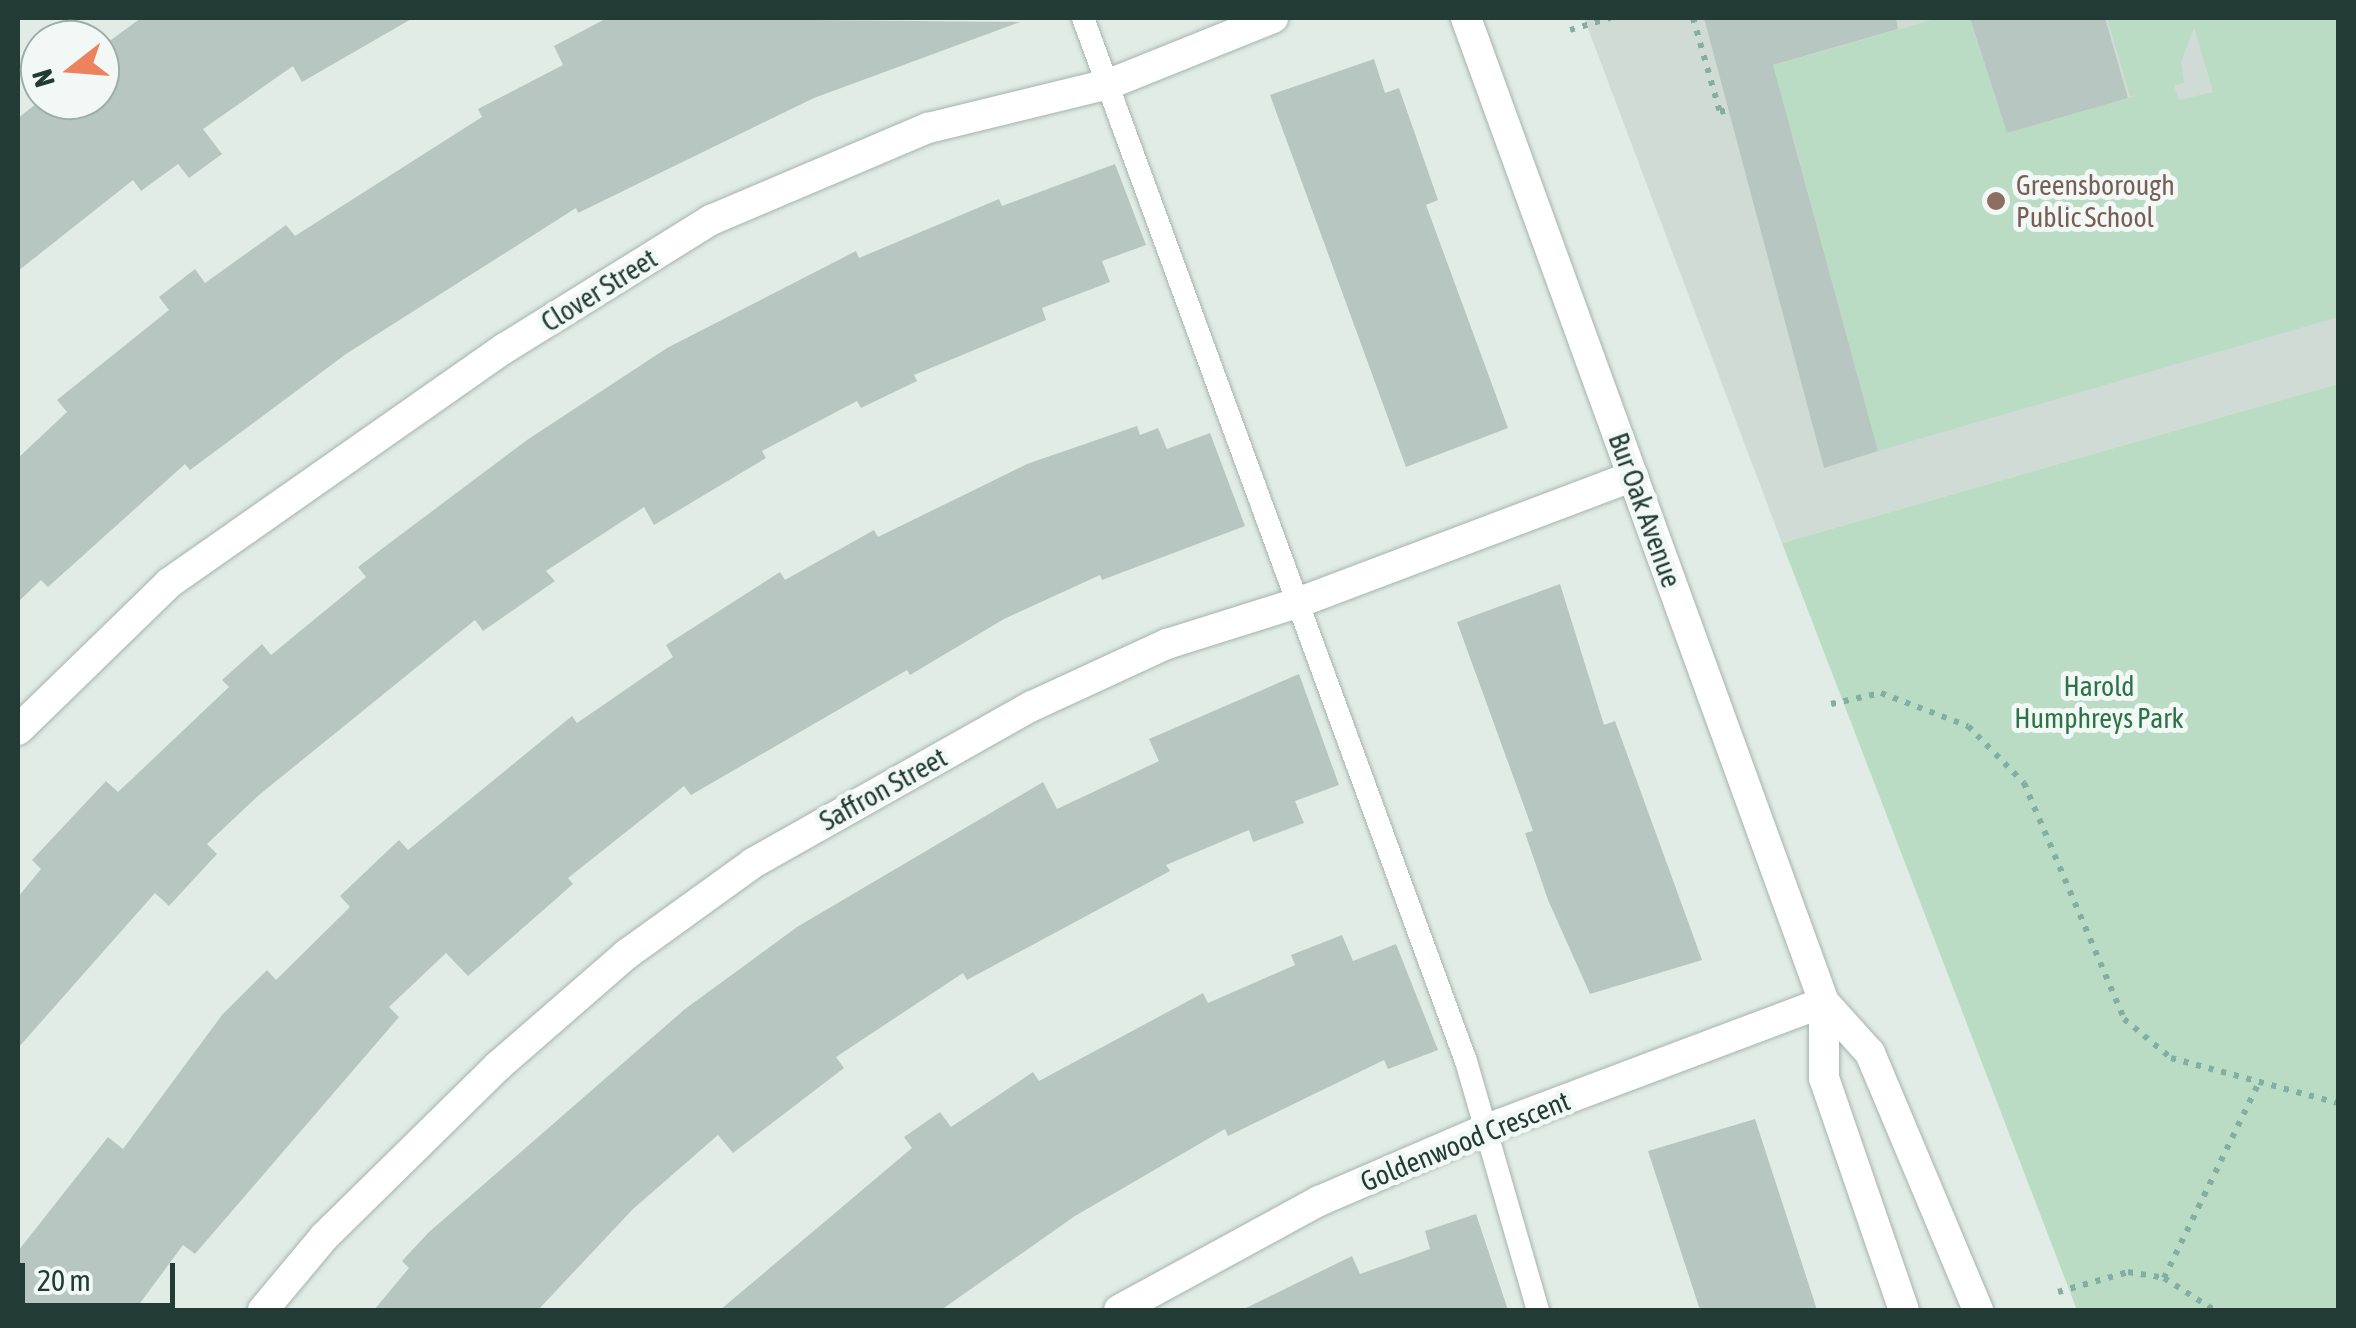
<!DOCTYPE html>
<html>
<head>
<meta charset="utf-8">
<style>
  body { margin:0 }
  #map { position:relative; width:2356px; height:1328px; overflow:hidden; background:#e2ece7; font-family:"Asap Condensed",sans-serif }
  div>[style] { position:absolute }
  .built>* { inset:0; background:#d0dbd6 }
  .green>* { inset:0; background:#bbdcc4 }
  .building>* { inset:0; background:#b7c6c0 }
  .path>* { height:6px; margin-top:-3px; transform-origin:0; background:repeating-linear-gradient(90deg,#83aea1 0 5px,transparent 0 13px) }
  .roads { filter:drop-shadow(0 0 2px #a5b4ae) drop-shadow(0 0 2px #a5b4ae) }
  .lane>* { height:22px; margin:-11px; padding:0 11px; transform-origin:11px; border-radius:11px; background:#fff }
  .street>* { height:30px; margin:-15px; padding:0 15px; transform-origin:15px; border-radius:15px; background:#fff }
  .secondary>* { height:30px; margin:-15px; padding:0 15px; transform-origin:15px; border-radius:15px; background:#fff }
  .dots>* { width:28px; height:28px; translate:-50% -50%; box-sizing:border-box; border:5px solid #f2f8f5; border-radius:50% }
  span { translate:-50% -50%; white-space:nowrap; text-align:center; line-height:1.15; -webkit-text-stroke:10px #f2f8f5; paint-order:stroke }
  .education-label { font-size:28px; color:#785e54 }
  .left { translate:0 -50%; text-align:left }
  .street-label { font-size:28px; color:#223c35 }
  .park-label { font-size:28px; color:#2e7248 }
  .frame { position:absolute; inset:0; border:20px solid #223c35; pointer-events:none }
  .north { position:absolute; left:20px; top:20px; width:100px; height:100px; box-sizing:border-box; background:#f2f8f5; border:2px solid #9fada8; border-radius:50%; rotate:253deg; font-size:28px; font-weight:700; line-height:40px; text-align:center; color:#223c35 }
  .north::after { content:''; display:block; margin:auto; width:35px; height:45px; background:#ed825e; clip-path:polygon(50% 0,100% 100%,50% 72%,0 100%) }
  .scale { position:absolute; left:20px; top:1263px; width:155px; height:45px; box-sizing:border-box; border:5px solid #223c35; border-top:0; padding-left:12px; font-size:30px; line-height:35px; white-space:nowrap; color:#223c35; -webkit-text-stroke:8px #f2f8f5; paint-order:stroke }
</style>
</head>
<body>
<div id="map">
  <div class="built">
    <div style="clip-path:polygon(1584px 18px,2338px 18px,2338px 384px,1782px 543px)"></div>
  </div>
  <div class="green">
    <div style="clip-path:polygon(evenodd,1938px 18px,1970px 18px,2007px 133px,2139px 95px,2130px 96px,2107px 18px,2338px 18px,2338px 317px,1878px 451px,1792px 133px,1722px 80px,1938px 18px,2194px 27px,2213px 92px,2179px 100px,2174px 85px,2184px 83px,2181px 62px,2194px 27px)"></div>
    <div style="clip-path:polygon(2338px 384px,2338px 1310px,2077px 1310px,1782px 543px)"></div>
  </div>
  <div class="building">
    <div style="clip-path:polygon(141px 18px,413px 18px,302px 82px,293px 66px,203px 129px,222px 154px,189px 178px,178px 164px,141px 191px,133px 180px,18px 271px,18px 118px,41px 100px,100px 100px,100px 48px)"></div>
    <div style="clip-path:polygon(607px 18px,1020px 22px,814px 98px,578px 213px,576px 208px,346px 354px,190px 470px,185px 464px,48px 587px,41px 580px,18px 602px,18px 458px,67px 412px,57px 400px,169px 310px,159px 297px,195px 269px,205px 283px,286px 225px,295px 236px,482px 117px,478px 109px,563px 65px,554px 46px)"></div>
    <div style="clip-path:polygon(1704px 18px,1896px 18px,1898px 29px,1773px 65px,1878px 451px,1824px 468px)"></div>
    <div style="clip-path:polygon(1970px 18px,2105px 18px,2128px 98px,2007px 133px)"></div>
    <div style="clip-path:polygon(1374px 59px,1385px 93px,1399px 88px,1438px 200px,1426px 205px,1508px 428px,1406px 467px,1270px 95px)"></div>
    <div style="clip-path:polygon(1115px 164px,1146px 245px,1102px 261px,1110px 282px,1042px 308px,1046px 320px,914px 375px,917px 381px,861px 408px,857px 401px,762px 451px,766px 458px,654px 525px,644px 507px,546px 571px,555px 581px,483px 631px,475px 620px,259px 795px,207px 844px,217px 854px,169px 906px,155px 893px,18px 1048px,18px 897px,41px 869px,32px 860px,106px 781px,118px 792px,135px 776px,229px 687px,222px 680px,262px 644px,271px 655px,366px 577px,358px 567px,395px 539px,527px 440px,667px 348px,856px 251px,859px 258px,999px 199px,1002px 206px)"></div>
    <div style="clip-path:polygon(1137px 426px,1140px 435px,1158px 428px,1167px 449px,1210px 433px,1245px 526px,1102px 580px,1100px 575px,1004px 619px,910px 675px,907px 670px,691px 795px,684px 786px,568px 878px,573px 884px,468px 976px,446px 953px,389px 1007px,399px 1017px,195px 1254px,183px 1245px,135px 1310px,18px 1310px,18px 1251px,108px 1137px,123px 1149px,222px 1015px,267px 970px,276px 980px,350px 907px,340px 896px,399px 840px,408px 850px,572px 716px,577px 723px,673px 657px,666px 645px,780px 572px,785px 580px,874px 530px,878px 537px,1027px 464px)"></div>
    <div style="clip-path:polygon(1560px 584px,1604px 725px,1615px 721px,1702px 960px,1590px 994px,1548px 900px,1525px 833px,1533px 831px,1457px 622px)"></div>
    <div style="clip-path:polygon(1299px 674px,1339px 785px,1295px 801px,1304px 823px,1253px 842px,1249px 830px,1166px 865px,1170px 871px,967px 980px,963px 973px,836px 1057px,844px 1068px,733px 1153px,718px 1135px,633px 1209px,538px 1310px,374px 1310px,409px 1268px,402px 1261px,429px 1232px,685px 1009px,797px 927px,1043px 782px,1057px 809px,1159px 761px,1149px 739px)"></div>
    <div style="clip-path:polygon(1342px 935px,1353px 961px,1396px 944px,1438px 1050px,1388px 1069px,1384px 1060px,1228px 1136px,1225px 1129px,1075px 1216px,941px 1310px,720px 1310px,912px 1148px,904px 1137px,940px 1112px,951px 1127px,1033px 1072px,1039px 1081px,1203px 993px,1208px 1003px,1295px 965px,1291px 955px)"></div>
    <div style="clip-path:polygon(1755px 1119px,1785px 1211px,1817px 1310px,1700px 1310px,1648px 1151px)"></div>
    <div style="clip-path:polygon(1476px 1214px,1508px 1310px,1242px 1310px,1352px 1256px,1360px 1274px,1430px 1249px,1425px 1231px)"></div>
  </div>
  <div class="path">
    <div style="left:1693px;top:18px;width:98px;rotate:74deg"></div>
    <div style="left:1720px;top:112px;width:11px;rotate:-15deg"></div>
    <div style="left:1570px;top:30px;width:42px;rotate:-16.7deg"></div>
    <div style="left:1831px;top:704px;width:51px;rotate:-12.4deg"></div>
    <div style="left:1881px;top:693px;width:93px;rotate:20.8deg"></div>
    <div style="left:1968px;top:726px;width:80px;rotate:45.5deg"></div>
    <div style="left:2024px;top:783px;width:256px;rotate:67deg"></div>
    <div style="left:2124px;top:1019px;width:61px;rotate:39.7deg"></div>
    <div style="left:2171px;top:1058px;width:173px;rotate:15.1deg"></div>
    <div style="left:2164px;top:1278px;width:218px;rotate:-64.1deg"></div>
    <div style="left:2058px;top:1292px;width:73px;rotate:-15.9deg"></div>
    <div style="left:2128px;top:1272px;width:36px;rotate:9deg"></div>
    <div style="left:2164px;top:1278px;width:59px;rotate:32.6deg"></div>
  </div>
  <div class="roads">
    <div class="lane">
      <div style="left:1083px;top:18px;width:1111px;rotate:69.84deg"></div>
      <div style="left:1466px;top:1061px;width:259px;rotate:73.9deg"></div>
    </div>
    <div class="street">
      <div style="left:18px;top:730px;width:211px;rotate:-44.2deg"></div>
      <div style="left:169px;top:583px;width:410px;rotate:-35deg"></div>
      <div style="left:505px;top:348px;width:243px;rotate:-31.9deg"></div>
      <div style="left:711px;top:220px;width:236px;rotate:-23deg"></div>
      <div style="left:928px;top:128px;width:186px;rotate:-13.7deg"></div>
      <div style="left:1109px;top:84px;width:177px;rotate:-21.9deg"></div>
      <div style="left:263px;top:1310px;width:95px;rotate:-50.1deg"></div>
      <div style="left:324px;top:1237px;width:244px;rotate:-44.5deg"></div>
      <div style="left:498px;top:1066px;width:171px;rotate:-41deg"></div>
      <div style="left:627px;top:954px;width:155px;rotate:-35.8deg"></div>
      <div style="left:753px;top:863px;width:320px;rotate:-29.4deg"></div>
      <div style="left:1032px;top:706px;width:149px;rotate:-24.7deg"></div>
      <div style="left:1167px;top:644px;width:139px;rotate:-17.5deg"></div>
      <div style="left:1300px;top:602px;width:356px;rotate:-20.7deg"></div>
      <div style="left:1119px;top:1310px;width:228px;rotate:-28.6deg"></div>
      <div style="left:1319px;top:1201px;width:180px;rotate:-23.3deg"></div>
      <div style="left:1484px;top:1130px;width:363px;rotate:-20.6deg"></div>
    </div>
    <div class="secondary">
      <div style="left:1466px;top:18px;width:1047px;rotate:70.01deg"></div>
      <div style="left:1824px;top:1002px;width:76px;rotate:90deg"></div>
      <div style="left:1824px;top:1078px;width:245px;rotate:71deg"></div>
      <div style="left:1824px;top:1002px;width:69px;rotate:48deg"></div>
      <div style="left:1870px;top:1053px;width:279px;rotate:67.2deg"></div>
    </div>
  </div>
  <div class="dots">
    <div style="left:1996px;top:201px;background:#8d6e63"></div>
  </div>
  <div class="education-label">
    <span class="left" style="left:2016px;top:201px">Greensborough<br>Public School</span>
  </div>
  <div class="street-label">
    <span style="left:599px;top:290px;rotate:-32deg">Clover Street</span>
    <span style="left:1645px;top:510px;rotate:70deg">Bur Oak Avenue</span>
    <span style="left:883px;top:789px;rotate:-29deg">Saffron Street</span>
    <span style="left:1465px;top:1141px;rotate:-22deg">Goldenwood Crescent</span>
  </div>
  <div class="park-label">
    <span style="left:2099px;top:702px">Harold<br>Humphreys Park</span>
  </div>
  <div class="frame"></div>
  <div class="north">N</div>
  <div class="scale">20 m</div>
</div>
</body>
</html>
